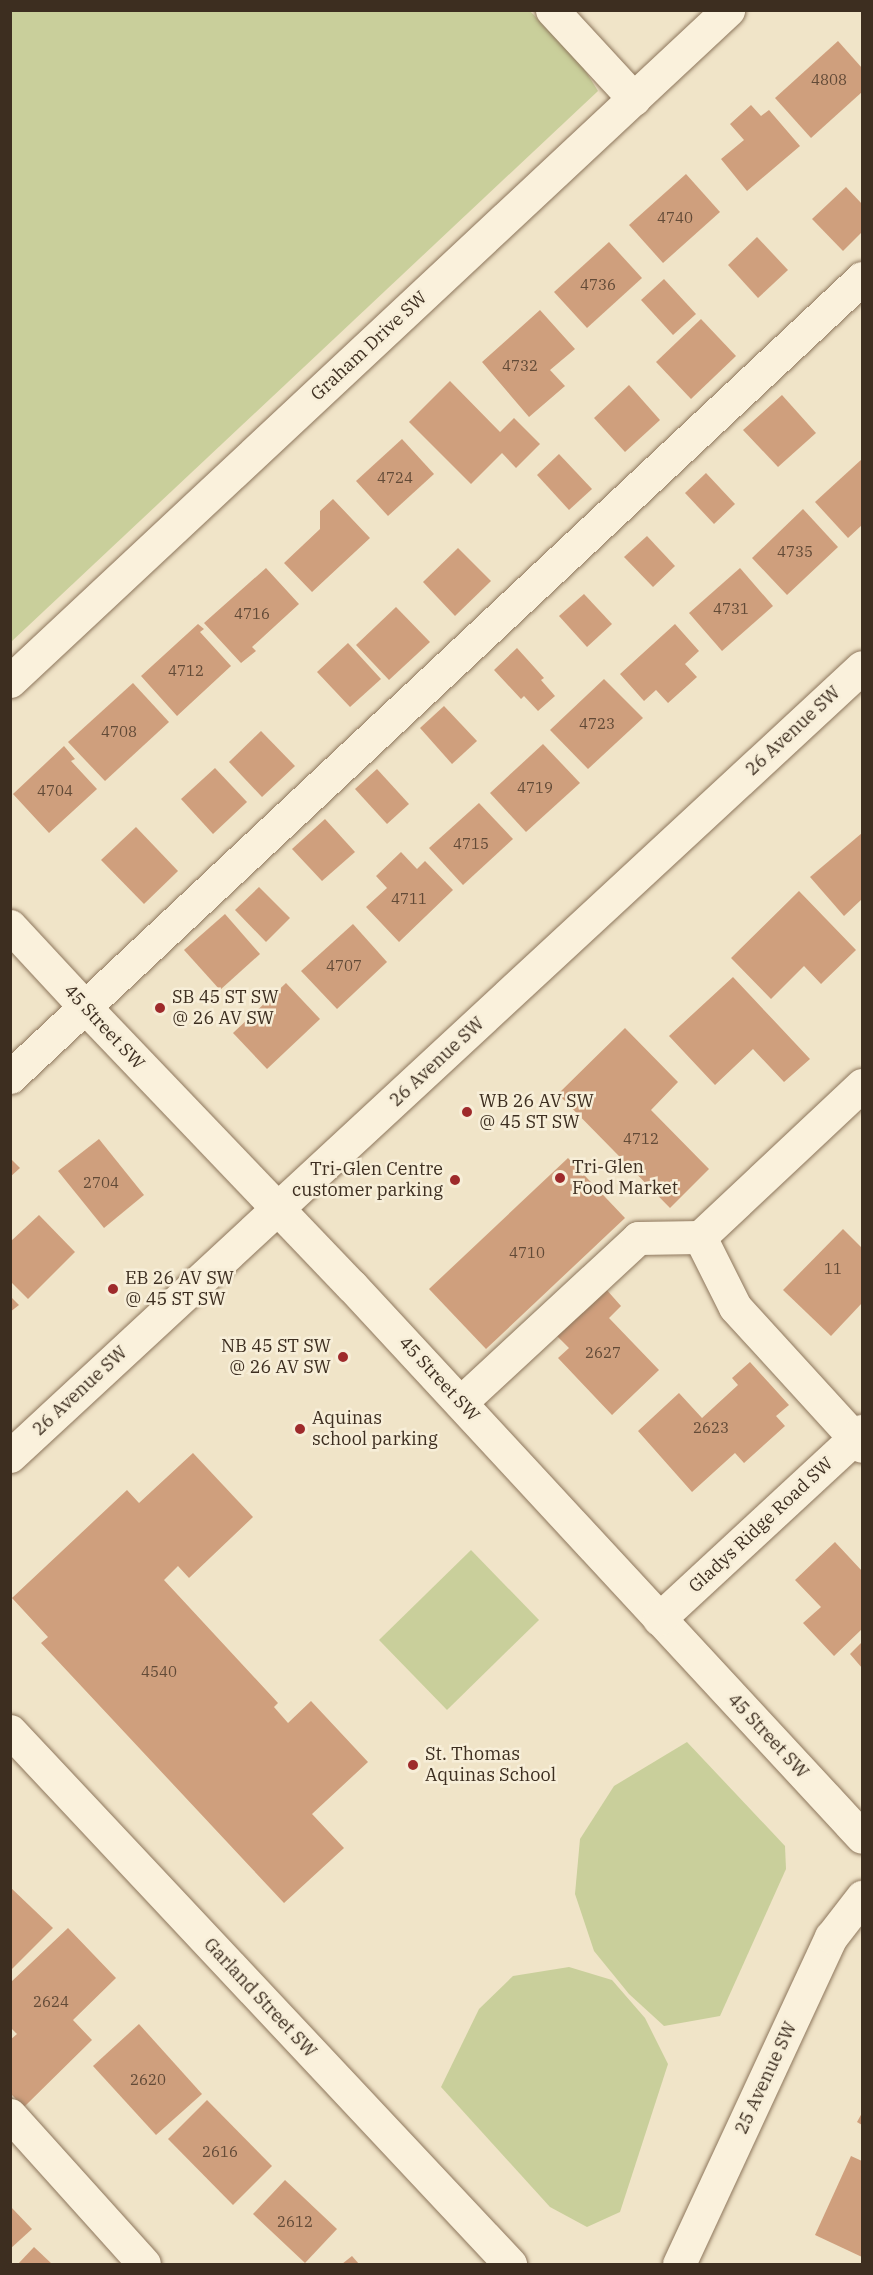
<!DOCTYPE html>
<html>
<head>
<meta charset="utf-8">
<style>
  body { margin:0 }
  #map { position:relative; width:873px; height:2275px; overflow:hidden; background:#f0e4c8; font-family:"IBM Plex Serif",serif }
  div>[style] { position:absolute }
  .green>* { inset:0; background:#c9cf9b }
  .building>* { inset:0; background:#cf9f7d }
  .roads { filter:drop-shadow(0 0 2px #8d765c) drop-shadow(0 0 2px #8d765c) }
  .minor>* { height:33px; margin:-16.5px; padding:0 16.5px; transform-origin:16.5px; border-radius:16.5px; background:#faf1dc }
  .dots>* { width:16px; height:16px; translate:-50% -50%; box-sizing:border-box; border:3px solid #f7eed8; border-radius:50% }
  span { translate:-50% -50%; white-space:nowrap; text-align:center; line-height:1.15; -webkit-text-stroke:5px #f7eed8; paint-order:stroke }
  .number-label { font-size:15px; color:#624a37 }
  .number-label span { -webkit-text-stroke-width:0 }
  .street-label { font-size:18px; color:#3d2e20 }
  .poi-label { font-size:18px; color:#3d2e20 }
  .left { translate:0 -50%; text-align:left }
  .right { translate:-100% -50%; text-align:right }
  .frame { position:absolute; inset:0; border:12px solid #3d2e20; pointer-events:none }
</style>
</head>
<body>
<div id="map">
  <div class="green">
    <div style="clip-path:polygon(11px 11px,530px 11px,583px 67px,598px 91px,11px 642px)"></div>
    <div style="clip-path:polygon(471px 1550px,539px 1620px,447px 1710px,379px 1640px)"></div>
    <div style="clip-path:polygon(687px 1742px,785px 1846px,786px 1869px,720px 2016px,664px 2026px,629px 1994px,594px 1951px,575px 1894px,580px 1839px,614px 1786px)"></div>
    <div style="clip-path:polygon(569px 1967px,612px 1980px,645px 2018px,668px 2064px,620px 2212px,587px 2227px,550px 2207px,441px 2087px,479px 2009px,513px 1976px)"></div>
  </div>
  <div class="building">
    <div style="clip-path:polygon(838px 41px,862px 68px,862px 92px,811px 138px,775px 98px)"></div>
    <div style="clip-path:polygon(751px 105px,761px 116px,769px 110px,800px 146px,747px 191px,721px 159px,744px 140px,730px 124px)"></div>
    <div style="clip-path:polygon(686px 174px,720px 212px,663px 263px,629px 225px)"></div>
    <div style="clip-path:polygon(846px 187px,862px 204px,862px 232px,843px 251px,812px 219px)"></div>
    <div style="clip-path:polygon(757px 237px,788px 270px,758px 298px,728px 265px)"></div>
    <div style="clip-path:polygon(609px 242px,642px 278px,587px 328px,554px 292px)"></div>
    <div style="clip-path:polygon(664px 279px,696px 314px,673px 335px,641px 300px)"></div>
    <div style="clip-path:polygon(540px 310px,575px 349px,550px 370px,565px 386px,529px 417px,482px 362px)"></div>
    <div style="clip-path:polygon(701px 319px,736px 356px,691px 399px,656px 362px)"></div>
    <div style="clip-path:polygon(450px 381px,500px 432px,514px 418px,540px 444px,516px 468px,502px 453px,471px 484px,409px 422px)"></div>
    <div style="clip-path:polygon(629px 385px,660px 420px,625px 452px,594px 418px)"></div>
    <div style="clip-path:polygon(782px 395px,816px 433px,778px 467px,743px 430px)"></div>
    <div style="clip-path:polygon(402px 439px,434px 474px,388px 516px,356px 481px)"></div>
    <div style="clip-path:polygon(559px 454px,592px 489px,569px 510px,537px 475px)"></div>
    <div style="clip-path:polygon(862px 459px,862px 525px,848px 538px,815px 502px)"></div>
    <div style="clip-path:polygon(706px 473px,735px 504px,714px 524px,685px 493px)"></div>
    <div style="clip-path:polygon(333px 499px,370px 538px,312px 592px,284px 563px,320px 529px,320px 511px)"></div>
    <div style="clip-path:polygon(803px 509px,838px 547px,787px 595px,752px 558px)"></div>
    <div style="clip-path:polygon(647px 536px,675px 566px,653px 587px,624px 557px)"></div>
    <div style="clip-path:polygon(458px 548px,491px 581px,455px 616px,423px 582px)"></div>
    <div style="clip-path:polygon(266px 568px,299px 604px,252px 647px,256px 651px,241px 663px,204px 623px)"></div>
    <div style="clip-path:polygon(740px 568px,773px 606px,722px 651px,689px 613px)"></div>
    <div style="clip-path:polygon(584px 594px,612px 624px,587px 647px,559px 616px)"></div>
    <div style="clip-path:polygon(396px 607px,430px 642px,389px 680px,356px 645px)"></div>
    <div style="clip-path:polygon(198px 624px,204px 629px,200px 632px,231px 666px,177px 716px,141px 676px)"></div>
    <div style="clip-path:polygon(675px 624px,699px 651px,685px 664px,697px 677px,668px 703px,656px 690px,644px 701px,620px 674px)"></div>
    <div style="clip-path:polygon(348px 643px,381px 679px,350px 707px,317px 672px)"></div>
    <div style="clip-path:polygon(517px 648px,544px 678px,541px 680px,555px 696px,538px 711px,524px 696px,521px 699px,494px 670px)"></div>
    <div style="clip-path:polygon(604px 679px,643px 718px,588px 769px,550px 730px)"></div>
    <div style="clip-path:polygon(133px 683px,169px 722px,105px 781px,68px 742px)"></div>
    <div style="clip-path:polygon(444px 706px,477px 741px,452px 764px,420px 728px)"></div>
    <div style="clip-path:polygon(261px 731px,295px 766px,262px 797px,229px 762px)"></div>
    <div style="clip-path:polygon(543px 744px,580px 783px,526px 832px,490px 793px)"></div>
    <div style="clip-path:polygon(64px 746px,75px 759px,71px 761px,97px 789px,49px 833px,13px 794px)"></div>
    <div style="clip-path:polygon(215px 768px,247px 802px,213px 834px,181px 799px)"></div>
    <div style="clip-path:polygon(377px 769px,409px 804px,387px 824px,355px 789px)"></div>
    <div style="clip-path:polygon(479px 803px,513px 839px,463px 885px,429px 848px)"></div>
    <div style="clip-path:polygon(325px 819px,355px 852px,322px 881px,292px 849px)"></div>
    <div style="clip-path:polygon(136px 827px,178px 871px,144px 904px,101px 860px)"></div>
    <div style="clip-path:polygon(862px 833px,862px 899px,844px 916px,810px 877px)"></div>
    <div style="clip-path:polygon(401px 852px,417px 869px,425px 861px,453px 890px,399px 942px,366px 907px,387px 888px,376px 876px)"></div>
    <div style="clip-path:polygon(259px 887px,290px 918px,266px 942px,235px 910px)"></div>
    <div style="clip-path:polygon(799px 891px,856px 950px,821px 984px,804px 966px,771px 999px,731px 958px)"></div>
    <div style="clip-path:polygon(225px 914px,260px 954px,220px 990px,184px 950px)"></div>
    <div style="clip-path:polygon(353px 924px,387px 962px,337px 1009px,301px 971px)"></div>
    <div style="clip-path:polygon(733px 977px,810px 1059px,784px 1082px,753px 1049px,715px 1085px,669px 1036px)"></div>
    <div style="clip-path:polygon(286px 983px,320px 1019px,267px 1069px,233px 1033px)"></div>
    <div style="clip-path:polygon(625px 1028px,678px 1082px,651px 1110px,709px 1169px,670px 1208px,558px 1094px)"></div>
    <div style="clip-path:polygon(99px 1139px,144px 1195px,104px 1228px,58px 1171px)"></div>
    <div style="clip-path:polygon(10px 1158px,20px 1168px,10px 1177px)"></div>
    <div style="clip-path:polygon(568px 1158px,625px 1218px,486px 1349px,429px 1289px)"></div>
    <div style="clip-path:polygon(39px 1215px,75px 1252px,28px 1299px,10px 1281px,10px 1242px)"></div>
    <div style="clip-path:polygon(843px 1229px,862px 1248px,862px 1303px,831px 1336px,783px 1290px)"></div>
    <div style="clip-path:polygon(605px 1288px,621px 1306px,609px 1318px,659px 1370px,612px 1415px,558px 1358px,569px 1348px,556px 1335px)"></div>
    <div style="clip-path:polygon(10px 1296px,19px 1305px,10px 1312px)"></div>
    <div style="clip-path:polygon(750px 1362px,789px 1405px,776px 1416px,785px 1426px,744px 1463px,735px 1453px,692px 1492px,638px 1431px,679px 1393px,702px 1418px,738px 1385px,732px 1378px)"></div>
    <div style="clip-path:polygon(193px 1453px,253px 1517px,189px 1578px,178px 1566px,164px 1580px,278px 1703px,274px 1707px,288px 1723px,311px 1701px,368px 1762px,312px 1814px,344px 1848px,284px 1903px,41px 1643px,48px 1637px,12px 1598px,127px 1490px,139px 1503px)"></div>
    <div style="clip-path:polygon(835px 1542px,862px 1571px,862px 1629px,834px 1656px,803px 1623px,821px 1607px,795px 1580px)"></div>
    <div style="clip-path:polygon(862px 1642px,862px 1668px,850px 1654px)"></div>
    <div style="clip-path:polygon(10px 1887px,53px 1928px,10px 1971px)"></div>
    <div style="clip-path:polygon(68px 1928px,116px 1978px,73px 2020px,92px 2040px,24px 2107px,10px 2093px,10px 2040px,17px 2034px,10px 2027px,10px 1983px)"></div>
    <div style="clip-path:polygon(139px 2024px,202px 2094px,156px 2135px,93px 2066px)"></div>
    <div style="clip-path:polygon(207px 2100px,272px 2166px,233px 2205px,168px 2139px)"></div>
    <div style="clip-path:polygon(862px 2113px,862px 2125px,857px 2122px)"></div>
    <div style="clip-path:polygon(851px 2156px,862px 2161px,862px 2257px,815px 2235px)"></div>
    <div style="clip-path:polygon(285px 2180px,337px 2229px,305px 2263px,253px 2214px)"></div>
    <div style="clip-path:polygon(10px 2206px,32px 2229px,10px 2249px)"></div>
    <div style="clip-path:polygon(34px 2247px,52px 2264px,18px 2264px)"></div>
    <div style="clip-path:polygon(352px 2256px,359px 2264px,342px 2264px)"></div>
  </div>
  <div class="roads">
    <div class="minor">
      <div style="left:552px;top:10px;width:121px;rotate:47.3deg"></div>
      <div style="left:10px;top:681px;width:983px;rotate:-43.06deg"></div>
      <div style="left:10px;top:926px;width:110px;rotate:47.2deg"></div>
      <div style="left:85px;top:1007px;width:385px;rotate:46.3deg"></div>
      <div style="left:351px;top:1285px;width:752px;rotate:47.21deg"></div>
      <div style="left:10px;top:1077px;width:1168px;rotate:-43.16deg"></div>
      <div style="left:700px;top:1237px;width:222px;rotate:-43.2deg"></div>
      <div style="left:461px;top:1402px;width:241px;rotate:-42.8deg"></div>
      <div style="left:638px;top:1238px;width:62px;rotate:-0.9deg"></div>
      <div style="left:700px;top:1237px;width:78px;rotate:63.4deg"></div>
      <div style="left:735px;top:1307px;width:188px;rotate:47.6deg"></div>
      <div style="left:10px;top:1456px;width:1161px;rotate:-42.8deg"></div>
      <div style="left:659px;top:1619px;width:277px;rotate:-42.8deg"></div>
      <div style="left:10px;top:1731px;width:731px;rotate:46.83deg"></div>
      <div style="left:10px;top:2115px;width:200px;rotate:48deg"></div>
      <div style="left:679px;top:2264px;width:361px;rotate:-65.1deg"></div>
      <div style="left:831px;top:1937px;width:51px;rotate:-52.2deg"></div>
    </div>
  </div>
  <div class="dots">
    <div style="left:160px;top:1008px;background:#9e2a2b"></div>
    <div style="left:467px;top:1112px;background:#9e2a2b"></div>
    <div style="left:560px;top:1178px;background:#9e2a2b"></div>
    <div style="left:455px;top:1180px;background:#9e2a2b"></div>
    <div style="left:113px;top:1289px;background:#9e2a2b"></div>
    <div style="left:343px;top:1357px;background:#9e2a2b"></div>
    <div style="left:300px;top:1429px;background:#9e2a2b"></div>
    <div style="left:413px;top:1765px;background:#9e2a2b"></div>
  </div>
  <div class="number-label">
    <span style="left:829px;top:80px">4808</span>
    <span style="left:675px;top:218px">4740</span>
    <span style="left:598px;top:285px">4736</span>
    <span style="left:520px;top:366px">4732</span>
    <span style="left:395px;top:478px">4724</span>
    <span style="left:795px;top:552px">4735</span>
    <span style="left:731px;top:609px">4731</span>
    <span style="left:252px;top:614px">4716</span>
    <span style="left:186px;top:671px">4712</span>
    <span style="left:597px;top:724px">4723</span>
    <span style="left:119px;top:732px">4708</span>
    <span style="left:535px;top:788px">4719</span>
    <span style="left:55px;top:791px">4704</span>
    <span style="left:471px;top:844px">4715</span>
    <span style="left:409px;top:899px">4711</span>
    <span style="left:344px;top:966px">4707</span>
    <span style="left:641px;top:1139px">4712</span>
    <span style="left:101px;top:1183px">2704</span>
    <span style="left:527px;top:1253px">4710</span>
    <span style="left:833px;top:1269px">11</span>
    <span style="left:603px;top:1353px">2627</span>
    <span style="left:711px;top:1428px">2623</span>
    <span style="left:159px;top:1672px">4540</span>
    <span style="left:51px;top:2002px">2624</span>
    <span style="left:148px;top:2080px">2620</span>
    <span style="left:220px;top:2152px">2616</span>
    <span style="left:295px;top:2222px">2612</span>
  </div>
  <div class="street-label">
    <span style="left:369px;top:346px;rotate:-43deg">Graham Drive SW</span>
    <span style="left:793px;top:731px;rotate:-43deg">26 Avenue SW</span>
    <span style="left:104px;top:1027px;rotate:47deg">45 Street SW</span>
    <span style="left:437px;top:1062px;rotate:-43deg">26 Avenue SW</span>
    <span style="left:439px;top:1379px;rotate:47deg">45 Street SW</span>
    <span style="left:80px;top:1391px;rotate:-43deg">26 Avenue SW</span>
    <span style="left:761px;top:1525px;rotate:-43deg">Gladys Ridge Road SW</span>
    <span style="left:768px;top:1736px;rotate:47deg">45 Street SW</span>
    <span style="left:260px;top:1998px;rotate:47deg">Garland Street SW</span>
    <span style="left:766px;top:2078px;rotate:-65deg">25 Avenue SW</span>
  </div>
  <div class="poi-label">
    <span class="left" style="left:172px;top:1008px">SB 45 ST SW<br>@ 26 AV SW</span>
    <span class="left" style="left:479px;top:1112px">WB 26 AV SW<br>@ 45 ST SW</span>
    <span class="left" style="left:572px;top:1178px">Tri-Glen<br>Food Market</span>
    <span class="right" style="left:443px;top:1180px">Tri-Glen Centre<br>customer parking</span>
    <span class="left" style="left:125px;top:1289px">EB 26 AV SW<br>@ 45 ST SW</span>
    <span class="right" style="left:331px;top:1357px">NB 45 ST SW<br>@ 26 AV SW</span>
    <span class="left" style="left:312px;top:1429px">Aquinas<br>school parking</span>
    <span class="left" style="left:425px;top:1765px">St. Thomas<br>Aquinas School</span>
  </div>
  <div class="frame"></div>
</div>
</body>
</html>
